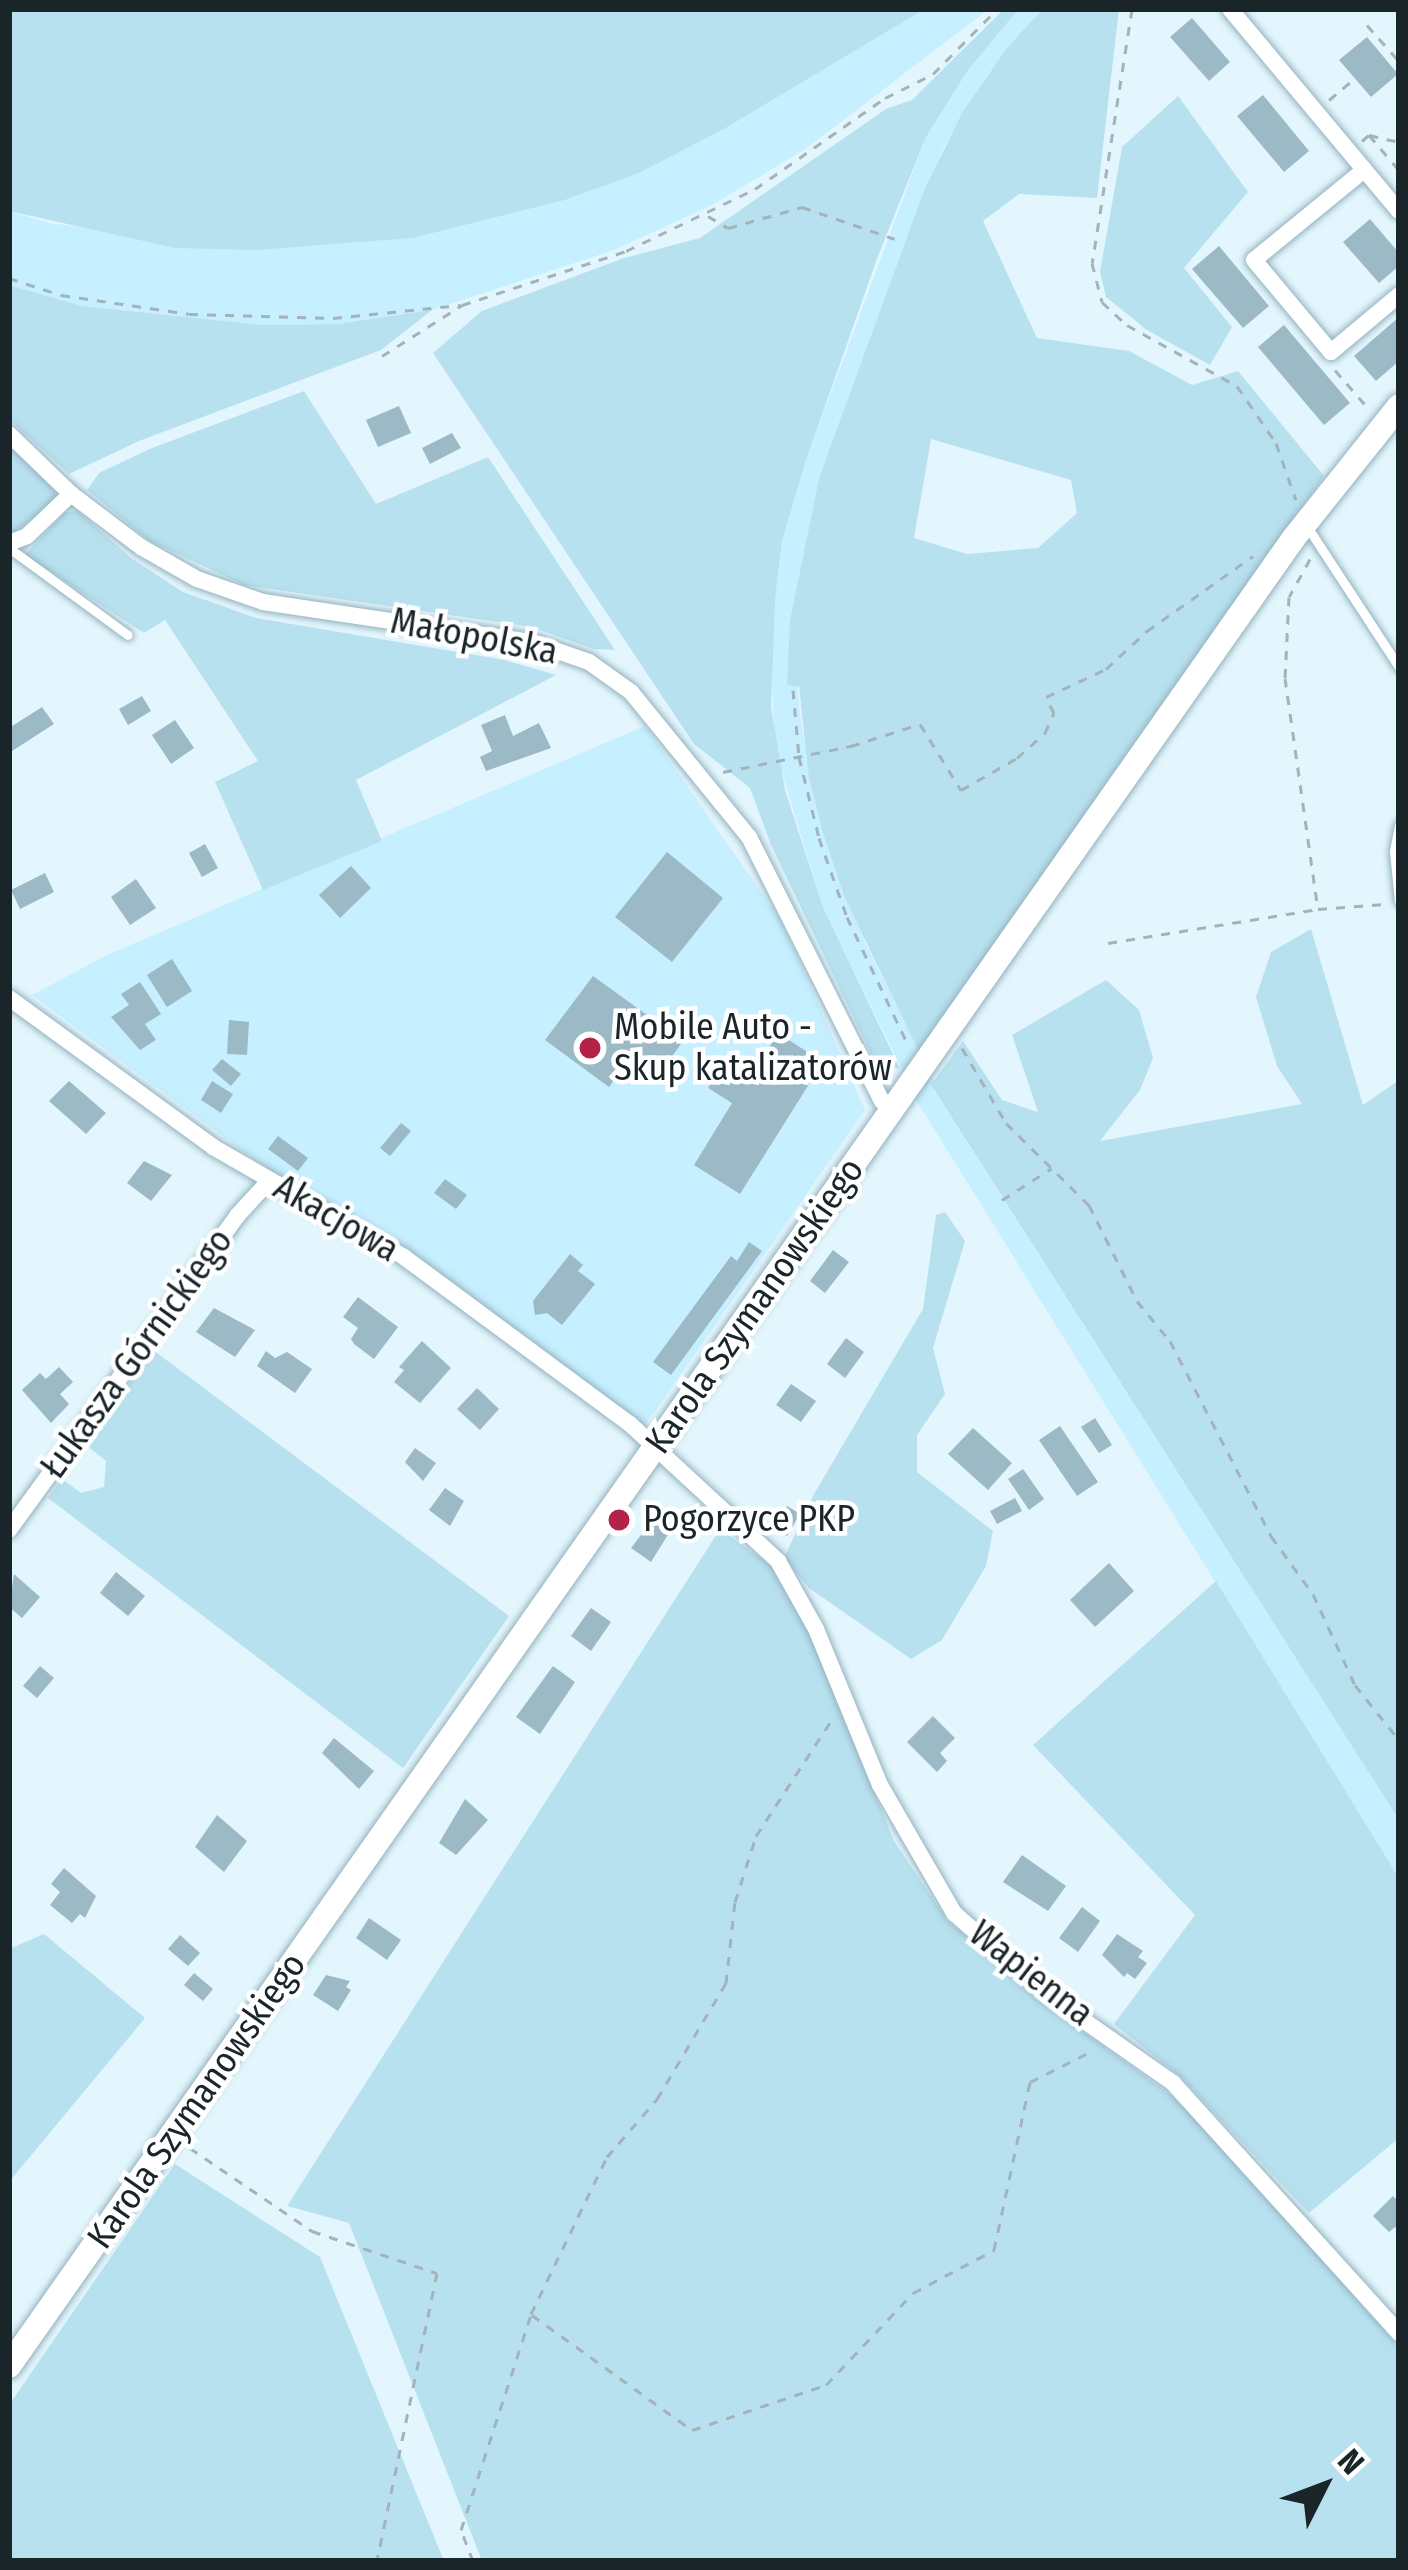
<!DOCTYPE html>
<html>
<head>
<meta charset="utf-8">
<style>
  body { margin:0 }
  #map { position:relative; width:1408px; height:2570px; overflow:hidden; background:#e3f6fd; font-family:"Fira Sans Condensed",sans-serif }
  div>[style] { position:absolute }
  .built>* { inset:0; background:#c6efff }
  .green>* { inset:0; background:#b8e1f0 }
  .building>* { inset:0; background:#9bbac5 }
  .path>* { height:3px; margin-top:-1.5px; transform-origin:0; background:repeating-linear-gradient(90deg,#a2b3b9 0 9px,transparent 0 18px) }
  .roads { filter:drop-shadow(0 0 3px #95b3bf) drop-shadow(0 0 3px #95b3bf) }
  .lane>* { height:9px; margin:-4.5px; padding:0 4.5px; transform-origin:4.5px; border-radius:4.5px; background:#fff }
  .street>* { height:16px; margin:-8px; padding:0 8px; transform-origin:8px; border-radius:8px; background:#fff }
  .secondary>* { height:24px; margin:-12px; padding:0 12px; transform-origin:12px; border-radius:12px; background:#fff }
  .dots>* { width:33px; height:33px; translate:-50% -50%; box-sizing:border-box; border:6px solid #fff; border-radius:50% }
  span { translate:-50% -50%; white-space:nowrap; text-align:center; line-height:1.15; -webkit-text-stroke:9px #fff; paint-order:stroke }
  .street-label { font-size:36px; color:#192529 }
  .poi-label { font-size:36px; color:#192529 }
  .left { translate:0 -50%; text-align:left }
  .frame { position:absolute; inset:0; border:12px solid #192529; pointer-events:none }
  .north { position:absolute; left:1264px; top:2426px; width:120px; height:120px; -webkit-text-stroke:9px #fff; paint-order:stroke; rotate:48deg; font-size:33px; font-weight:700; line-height:48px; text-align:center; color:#192529 }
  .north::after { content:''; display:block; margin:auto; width:42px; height:54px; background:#192529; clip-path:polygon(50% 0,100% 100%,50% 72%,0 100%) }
</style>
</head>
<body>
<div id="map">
  <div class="built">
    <div style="clip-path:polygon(925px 9px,989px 9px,804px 150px,712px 205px,614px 250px,432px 310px,337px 324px,264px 325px,82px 306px,9px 285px,9px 211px,49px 223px,258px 250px,413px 238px,565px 200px,639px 173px,724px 129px)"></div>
    <div style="clip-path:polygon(1012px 9px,1043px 9px,985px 79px,943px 149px,819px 478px,790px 620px,802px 730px,865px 942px,934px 1081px,931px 1086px,1399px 1820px,1399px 1878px,918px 1103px,823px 907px,775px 750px,771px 663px,775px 601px,782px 541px,806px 460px,926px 137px,968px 70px,1015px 12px)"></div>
    <div style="clip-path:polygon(645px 726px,782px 922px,865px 1110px,644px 1427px,278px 1177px,32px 995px,109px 954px)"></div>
  </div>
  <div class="green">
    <div style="clip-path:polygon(9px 9px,925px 9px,724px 129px,639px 173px,565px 200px,413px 238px,258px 250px,175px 248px,9px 211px)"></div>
    <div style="clip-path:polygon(evenodd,1043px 9px,1119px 9px,1097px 198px,1019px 194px,983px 221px,1037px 338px,1129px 351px,1192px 385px,1238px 371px,1324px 476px,920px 1054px,845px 898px,823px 833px,809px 778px,799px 687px,787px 685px,790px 620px,819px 478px,924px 191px,962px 113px,1007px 48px,1043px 9px,931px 439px,1071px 480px,1077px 513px,1038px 548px,967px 554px,914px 538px,931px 439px)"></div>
    <div style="clip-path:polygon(1001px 12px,1016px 12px,968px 70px,926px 137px,878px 256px,806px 460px,782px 541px,775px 601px,771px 707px,785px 790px,823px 907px,900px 1069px,876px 1064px,771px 845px,750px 788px,694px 744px,433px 353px,482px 311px,624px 258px,700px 238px,886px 109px,912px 100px)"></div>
    <div style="clip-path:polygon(1178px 96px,1248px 192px,1184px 268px,1232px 327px,1210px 365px,1147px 330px,1106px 297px,1100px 272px,1122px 147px)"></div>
    <div style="clip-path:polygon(9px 285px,82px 306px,264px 325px,337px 324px,432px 310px,381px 350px,139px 441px,69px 474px,9px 419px)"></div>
    <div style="clip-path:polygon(304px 391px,376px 504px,488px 457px,615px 650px,593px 649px,532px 627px,244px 585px,150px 541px,87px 490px,99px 473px,152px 448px)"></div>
    <div style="clip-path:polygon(9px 446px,54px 486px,56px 500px,14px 533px,9px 533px)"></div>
    <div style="clip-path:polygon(78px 511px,131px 558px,183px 592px,256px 618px,505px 660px,556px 675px,356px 780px,382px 841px,263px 890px,215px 782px,258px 761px,165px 620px,144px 633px,25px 555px,65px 512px)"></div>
    <div style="clip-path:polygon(1311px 929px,1363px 1105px,1399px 1080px,1399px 1820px,931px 1085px,963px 1041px,1002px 1100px,1038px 1112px,1012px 1035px,1106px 980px,1139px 1010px,1153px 1058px,1140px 1090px,1100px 1141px,1302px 1104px,1277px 1066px,1256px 997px,1271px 952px)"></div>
    <div style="clip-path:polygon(945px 1212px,965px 1241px,933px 1348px,945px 1394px,917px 1435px,917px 1472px,993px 1531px,986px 1566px,942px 1640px,911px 1659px,809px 1588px,784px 1558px,814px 1494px,923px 1309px,936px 1215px)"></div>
    <div style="clip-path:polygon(153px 1350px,509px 1616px,403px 1768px,48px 1498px,62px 1479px,81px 1493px,104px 1487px,106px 1461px,86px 1445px)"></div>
    <div style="clip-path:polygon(720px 1529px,773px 1567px,806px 1622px,894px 1841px,947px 1920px,1047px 2006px,1171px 2095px,1237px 2161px,1399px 2347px,1399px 2561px,482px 2561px,349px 2223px,287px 2206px)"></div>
    <div style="clip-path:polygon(1216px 1581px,1399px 1878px,1399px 2138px,1309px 2213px,1181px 2077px,1114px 2024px,1195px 1915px,1033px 1745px)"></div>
    <div style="clip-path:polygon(44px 1934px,145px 2018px,9px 2182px,9px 1949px)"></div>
    <div style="clip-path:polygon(175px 2164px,320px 2257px,444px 2561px,9px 2561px,9px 2405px)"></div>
  </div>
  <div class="building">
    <div style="clip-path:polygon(1192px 18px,1230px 62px,1209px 81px,1170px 37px)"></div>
    <div style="clip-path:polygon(1367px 37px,1398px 74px,1371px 97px,1339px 60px)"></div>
    <div style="clip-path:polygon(1263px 95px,1309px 151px,1284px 172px,1237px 116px)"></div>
    <div style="clip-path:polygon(1370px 219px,1399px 253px,1399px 266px,1379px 283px,1343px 242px)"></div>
    <div style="clip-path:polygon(1219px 246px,1269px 306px,1243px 328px,1192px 269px)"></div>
    <div style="clip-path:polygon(1399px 317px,1399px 361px,1376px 381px,1354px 356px)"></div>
    <div style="clip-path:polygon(1284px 325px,1350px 403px,1324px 425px,1258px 347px)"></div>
    <div style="clip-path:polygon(399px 406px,411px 433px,378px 447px,366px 420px)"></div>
    <div style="clip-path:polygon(452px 433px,461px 448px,430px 464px,422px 448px)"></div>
    <div style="clip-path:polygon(142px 696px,151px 711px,128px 725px,119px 709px)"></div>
    <div style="clip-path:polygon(42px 707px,54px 724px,9px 753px,9px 728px)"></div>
    <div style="clip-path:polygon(505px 715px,513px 736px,539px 723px,551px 748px,486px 771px,480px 757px,492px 751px,481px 725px)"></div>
    <div style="clip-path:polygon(175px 720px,194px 748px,171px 764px,152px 735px)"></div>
    <div style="clip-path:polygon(205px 844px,218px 868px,202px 877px,189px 853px)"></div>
    <div style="clip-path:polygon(667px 852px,723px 898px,672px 962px,615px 917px)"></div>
    <div style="clip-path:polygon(351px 866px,371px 888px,340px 918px,319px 895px)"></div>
    <div style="clip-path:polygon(45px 873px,54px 892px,20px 909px,11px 890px)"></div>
    <div style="clip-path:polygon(136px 879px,156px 908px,130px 925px,111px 897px)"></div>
    <div style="clip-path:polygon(172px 959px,192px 991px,167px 1007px,147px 975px)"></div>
    <div style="clip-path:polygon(593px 976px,683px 1041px,654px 1082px,627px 1063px,609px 1087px,545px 1040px)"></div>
    <div style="clip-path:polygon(140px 982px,161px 1014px,145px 1024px,156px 1040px,140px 1050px,111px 1017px,129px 1005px,121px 994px)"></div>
    <div style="clip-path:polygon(229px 1020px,249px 1022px,247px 1055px,227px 1054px)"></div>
    <div style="clip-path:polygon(778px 1033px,823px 1062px,740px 1194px,694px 1165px,732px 1103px,708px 1088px,724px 1062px,750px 1079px)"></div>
    <div style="clip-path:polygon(222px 1059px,241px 1074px,231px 1086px,212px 1070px)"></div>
    <div style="clip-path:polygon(69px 1081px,106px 1113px,86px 1134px,49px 1101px)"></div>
    <div style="clip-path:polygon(212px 1081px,233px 1094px,221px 1113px,201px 1100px)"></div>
    <div style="clip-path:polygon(401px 1123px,411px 1131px,390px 1156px,380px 1148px)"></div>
    <div style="clip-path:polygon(278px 1136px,308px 1158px,298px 1171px,268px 1149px)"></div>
    <div style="clip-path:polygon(144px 1161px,172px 1175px,151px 1201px,127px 1183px)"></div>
    <div style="clip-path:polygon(445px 1179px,467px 1195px,456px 1209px,434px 1193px)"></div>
    <div style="clip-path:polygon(749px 1242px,762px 1251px,671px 1375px,653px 1362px,731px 1256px,737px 1261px)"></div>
    <div style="clip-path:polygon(833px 1250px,849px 1262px,825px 1293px,810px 1281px)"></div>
    <div style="clip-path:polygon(570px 1254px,583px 1265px,578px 1271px,595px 1284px,562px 1325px,547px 1313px,535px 1315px,533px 1301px)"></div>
    <div style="clip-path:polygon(358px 1297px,398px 1327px,374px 1359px,354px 1344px,351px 1339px,358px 1328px,343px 1317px)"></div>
    <div style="clip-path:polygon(214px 1308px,255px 1330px,235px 1357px,196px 1332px)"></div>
    <div style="clip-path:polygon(846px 1338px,864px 1352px,845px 1378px,827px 1364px)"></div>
    <div style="clip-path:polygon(422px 1341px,451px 1368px,420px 1403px,394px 1382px,404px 1370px,399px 1367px)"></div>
    <div style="clip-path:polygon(266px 1351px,275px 1358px,287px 1352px,312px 1369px,295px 1393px,257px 1366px)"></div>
    <div style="clip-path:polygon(59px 1367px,73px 1382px,60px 1394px,69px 1404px,51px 1423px,22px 1390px,40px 1373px,46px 1379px)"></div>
    <div style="clip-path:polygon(791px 1384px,816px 1401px,801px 1422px,776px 1405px)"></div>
    <div style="clip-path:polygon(477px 1388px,499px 1409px,480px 1430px,457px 1409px)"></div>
    <div style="clip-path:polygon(1095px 1418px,1112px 1445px,1099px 1453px,1081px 1427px)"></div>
    <div style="clip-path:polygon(1060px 1426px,1098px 1482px,1077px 1496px,1039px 1440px)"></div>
    <div style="clip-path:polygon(973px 1428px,1012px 1463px,988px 1490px,948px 1454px)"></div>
    <div style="clip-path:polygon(415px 1448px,436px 1463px,423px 1481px,405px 1462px)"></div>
    <div style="clip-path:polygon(1023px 1469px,1044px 1499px,1029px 1510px,1008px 1479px)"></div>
    <div style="clip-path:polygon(445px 1488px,464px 1501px,450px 1526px,429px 1510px)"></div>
    <div style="clip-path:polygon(1015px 1498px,1022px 1511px,997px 1524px,990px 1511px)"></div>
    <div style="clip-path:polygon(787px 1506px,800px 1514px,787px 1536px,774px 1529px)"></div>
    <div style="clip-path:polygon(657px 1514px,674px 1525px,651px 1562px,631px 1548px)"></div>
    <div style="clip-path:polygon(1109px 1563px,1134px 1591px,1095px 1627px,1070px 1600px)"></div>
    <div style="clip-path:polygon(116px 1572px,145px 1596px,128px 1616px,100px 1593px)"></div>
    <div style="clip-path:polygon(14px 1574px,40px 1597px,22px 1618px,9px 1607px)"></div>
    <div style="clip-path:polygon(591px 1608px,611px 1622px,591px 1651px,571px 1636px)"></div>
    <div style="clip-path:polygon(40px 1666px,54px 1678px,37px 1698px,23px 1686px)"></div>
    <div style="clip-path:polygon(553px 1666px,575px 1682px,540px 1734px,516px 1717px)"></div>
    <div style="clip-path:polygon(933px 1716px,955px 1738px,940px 1753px,947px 1761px,937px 1772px,907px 1742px)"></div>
    <div style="clip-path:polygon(334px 1738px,374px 1771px,359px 1789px,322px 1753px)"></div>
    <div style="clip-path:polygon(465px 1799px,488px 1820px,456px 1855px,439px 1843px)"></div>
    <div style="clip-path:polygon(217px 1815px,247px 1841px,224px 1872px,195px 1847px)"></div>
    <div style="clip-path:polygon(1022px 1855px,1066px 1886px,1048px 1911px,1003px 1882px)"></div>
    <div style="clip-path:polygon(64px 1868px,96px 1896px,85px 1918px,80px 1914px,72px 1923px,50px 1905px,60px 1892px,51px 1884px)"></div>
    <div style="clip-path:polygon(1082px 1907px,1100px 1921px,1078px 1952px,1059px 1938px)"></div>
    <div style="clip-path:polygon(369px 1918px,401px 1940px,387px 1960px,356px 1938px)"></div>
    <div style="clip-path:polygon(1117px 1934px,1143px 1951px,1138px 1957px,1147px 1963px,1135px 1979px,1127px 1973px,1124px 1977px,1102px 1955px)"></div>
    <div style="clip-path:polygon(180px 1935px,200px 1953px,188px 1966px,168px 1949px)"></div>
    <div style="clip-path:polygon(194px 1973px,213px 1989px,203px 2001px,184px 1985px)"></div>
    <div style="clip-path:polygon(326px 1975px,350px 1981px,346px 1987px,351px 1990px,338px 2011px,313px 1995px)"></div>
    <div style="clip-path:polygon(1393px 2196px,1399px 2202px,1399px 2232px,1395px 2227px,1389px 2232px,1373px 2216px)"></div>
  </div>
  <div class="path">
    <div style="left:1132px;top:9px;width:257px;rotate:98.9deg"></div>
    <div style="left:1092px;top:263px;width:40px;rotate:75.6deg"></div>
    <div style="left:1102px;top:302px;width:34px;rotate:43deg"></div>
    <div style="left:1127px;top:325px;width:126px;rotate:29deg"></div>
    <div style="left:1237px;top:386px;width:69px;rotate:55.6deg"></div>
    <div style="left:1276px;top:443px;width:60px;rotate:70.7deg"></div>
    <div style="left:1367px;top:25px;width:48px;rotate:48.4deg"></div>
    <div style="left:1329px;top:100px;width:34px;rotate:-40deg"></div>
    <div style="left:1369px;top:135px;width:46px;rotate:49.4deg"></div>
    <div style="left:1362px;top:141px;width:9px;rotate:-41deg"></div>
    <div style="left:1369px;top:135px;width:31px;rotate:13deg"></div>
    <div style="left:708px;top:216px;width:23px;rotate:31deg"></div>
    <div style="left:728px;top:228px;width:77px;rotate:-15.8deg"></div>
    <div style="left:802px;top:207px;width:98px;rotate:19deg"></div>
    <div style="left:9px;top:278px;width:55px;rotate:18.1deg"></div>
    <div style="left:61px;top:295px;width:129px;rotate:8.4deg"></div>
    <div style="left:189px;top:314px;width:144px;rotate:1.6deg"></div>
    <div style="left:333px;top:318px;width:128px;rotate:-5.8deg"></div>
    <div style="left:382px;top:356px;width:95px;rotate:-32.5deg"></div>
    <div style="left:462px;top:305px;width:173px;rotate:-18.2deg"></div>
    <div style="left:626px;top:251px;width:143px;rotate:-25.7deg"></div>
    <div style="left:755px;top:189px;width:159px;rotate:-35deg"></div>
    <div style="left:885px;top:98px;width:54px;rotate:-26.6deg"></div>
    <div style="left:933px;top:74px;width:91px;rotate:-45.4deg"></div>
    <div style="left:1335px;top:370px;width:50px;rotate:49deg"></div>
    <div style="left:1310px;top:559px;width:43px;rotate:118.9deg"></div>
    <div style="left:1289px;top:597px;width:81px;rotate:92.8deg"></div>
    <div style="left:1285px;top:678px;width:233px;rotate:81.9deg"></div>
    <div style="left:793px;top:690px;width:67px;rotate:84.9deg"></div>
    <div style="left:799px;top:757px;width:83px;rotate:76.1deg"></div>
    <div style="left:819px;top:838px;width:84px;rotate:70.5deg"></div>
    <div style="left:847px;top:917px;width:142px;rotate:64.5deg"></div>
    <div style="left:723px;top:772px;width:131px;rotate:-11.5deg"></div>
    <div style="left:851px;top:746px;width:72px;rotate:-17.7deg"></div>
    <div style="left:920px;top:724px;width:78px;rotate:58.2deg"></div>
    <div style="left:961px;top:790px;width:64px;rotate:-29.7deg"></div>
    <div style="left:1017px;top:758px;width:38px;rotate:-42deg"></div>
    <div style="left:1045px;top:733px;width:22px;rotate:-66deg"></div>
    <div style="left:1054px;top:713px;width:18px;rotate:-117deg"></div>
    <div style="left:1046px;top:697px;width:66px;rotate:-25deg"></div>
    <div style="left:1106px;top:669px;width:56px;rotate:-42.8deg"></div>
    <div style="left:1147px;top:631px;width:130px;rotate:-35.3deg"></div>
    <div style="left:1108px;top:943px;width:213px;rotate:-9.2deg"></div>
    <div style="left:1318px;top:909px;width:67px;rotate:-4.3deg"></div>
    <div style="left:962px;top:1048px;width:87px;rotate:59.6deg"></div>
    <div style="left:1006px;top:1123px;width:117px;rotate:44.7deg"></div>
    <div style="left:1089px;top:1205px;width:107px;rotate:63.4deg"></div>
    <div style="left:1137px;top:1301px;width:52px;rotate:50.5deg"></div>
    <div style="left:1170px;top:1341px;width:220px;rotate:62.6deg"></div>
    <div style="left:1271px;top:1536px;width:72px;rotate:54.1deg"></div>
    <div style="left:1313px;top:1594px;width:100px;rotate:65.2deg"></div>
    <div style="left:1355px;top:1685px;width:70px;rotate:51.3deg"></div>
    <div style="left:1002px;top:1200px;width:59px;rotate:-32.6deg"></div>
    <div style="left:190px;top:2148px;width:148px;rotate:34.2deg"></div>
    <div style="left:312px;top:2231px;width:132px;rotate:18.6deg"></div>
    <div style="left:437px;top:2273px;width:294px;rotate:101.8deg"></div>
    <div style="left:532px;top:2315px;width:197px;rotate:35.7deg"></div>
    <div style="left:692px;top:2430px;width:141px;rotate:-18.6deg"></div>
    <div style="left:826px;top:2385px;width:127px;rotate:-46.6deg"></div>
    <div style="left:913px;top:2293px;width:92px;rotate:-28deg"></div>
    <div style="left:994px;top:2250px;width:172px;rotate:-77.9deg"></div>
    <div style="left:1030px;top:2082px;width:72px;rotate:-26.6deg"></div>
    <div style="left:473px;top:2561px;width:33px;rotate:-111deg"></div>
    <div style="left:461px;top:2530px;width:227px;rotate:-72deg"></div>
    <div style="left:531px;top:2314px;width:174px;rotate:-64.2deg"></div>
    <div style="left:607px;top:2157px;width:77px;rotate:-49.2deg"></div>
    <div style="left:657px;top:2099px;width:135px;rotate:-59.3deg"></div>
    <div style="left:726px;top:1983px;width:81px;rotate:-83.7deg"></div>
    <div style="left:735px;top:1902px;width:69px;rotate:-72.3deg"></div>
    <div style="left:756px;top:1836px;width:137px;rotate:-56.9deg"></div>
  </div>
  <div class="roads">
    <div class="lane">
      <div style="left:1308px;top:528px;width:166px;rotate:56.8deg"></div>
      <div style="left:9px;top:548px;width:147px;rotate:36.2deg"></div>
      <div style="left:1399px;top:825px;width:26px;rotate:101deg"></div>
      <div style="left:1394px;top:851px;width:50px;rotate:84.3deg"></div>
    </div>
    <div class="street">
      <div style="left:1230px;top:9px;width:263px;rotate:50.1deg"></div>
      <div style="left:1364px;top:170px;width:142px;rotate:140.7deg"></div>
      <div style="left:1254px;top:260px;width:120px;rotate:50.1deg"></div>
      <div style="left:1331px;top:352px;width:89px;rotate:-40deg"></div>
      <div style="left:9px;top:434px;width:86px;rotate:44.1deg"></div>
      <div style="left:71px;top:494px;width:88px;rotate:37.1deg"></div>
      <div style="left:141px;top:547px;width:64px;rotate:29.7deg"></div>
      <div style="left:197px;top:579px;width:70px;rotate:19.2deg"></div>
      <div style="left:263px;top:602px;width:272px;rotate:8.5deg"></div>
      <div style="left:532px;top:642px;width:60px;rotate:19.3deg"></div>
      <div style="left:589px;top:662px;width:52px;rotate:35.5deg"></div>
      <div style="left:631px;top:692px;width:187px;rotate:50.9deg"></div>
      <div style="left:749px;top:837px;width:296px;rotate:63.3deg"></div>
      <div style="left:882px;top:1101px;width:14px;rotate:34deg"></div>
      <div style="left:9px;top:543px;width:19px;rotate:-21deg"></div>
      <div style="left:27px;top:536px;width:61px;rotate:-43.7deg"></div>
      <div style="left:9px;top:998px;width:253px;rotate:36.1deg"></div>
      <div style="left:213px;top:1147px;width:220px;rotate:29.9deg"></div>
      <div style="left:404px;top:1257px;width:281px;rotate:36.5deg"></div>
      <div style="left:630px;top:1424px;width:202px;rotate:42.8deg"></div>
      <div style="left:778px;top:1561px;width:78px;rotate:60.8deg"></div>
      <div style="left:816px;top:1629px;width:169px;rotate:67.7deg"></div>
      <div style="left:880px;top:1785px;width:148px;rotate:60deg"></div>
      <div style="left:954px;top:1913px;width:123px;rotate:41.4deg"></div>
      <div style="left:1046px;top:1994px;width:155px;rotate:35deg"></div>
      <div style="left:1173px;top:2083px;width:337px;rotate:47.9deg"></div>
      <div style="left:9px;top:1530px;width:388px;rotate:-54deg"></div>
      <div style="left:237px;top:1216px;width:47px;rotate:-47.6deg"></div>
    </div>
    <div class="secondary">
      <div style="left:9px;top:2366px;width:2233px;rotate:-54.9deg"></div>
      <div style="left:1293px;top:539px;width:170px;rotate:-51.4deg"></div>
    </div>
  </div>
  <div class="dots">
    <div style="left:590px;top:1048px;background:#b42247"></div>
    <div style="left:619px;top:1520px;background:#b42247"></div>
  </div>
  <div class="street-label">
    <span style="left:474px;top:637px;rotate:11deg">Małopolska</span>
    <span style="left:336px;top:1219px;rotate:30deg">Akacjowa</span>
    <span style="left:755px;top:1306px;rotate:-55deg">Karola Szymanowskiego</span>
    <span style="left:137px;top:1354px;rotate:-54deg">Łukasza Górnickiego</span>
    <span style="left:1031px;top:1974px;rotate:38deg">Wapienna</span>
    <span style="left:197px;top:2101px;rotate:-55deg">Karola Szymanowskiego</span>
  </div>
  <div class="poi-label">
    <span class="left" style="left:614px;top:1048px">Mobile Auto -<br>Skup katalizatorów</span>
    <span class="left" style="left:643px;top:1520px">Pogorzyce PKP</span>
  </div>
  <div class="frame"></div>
  <div class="north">N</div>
</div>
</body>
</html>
